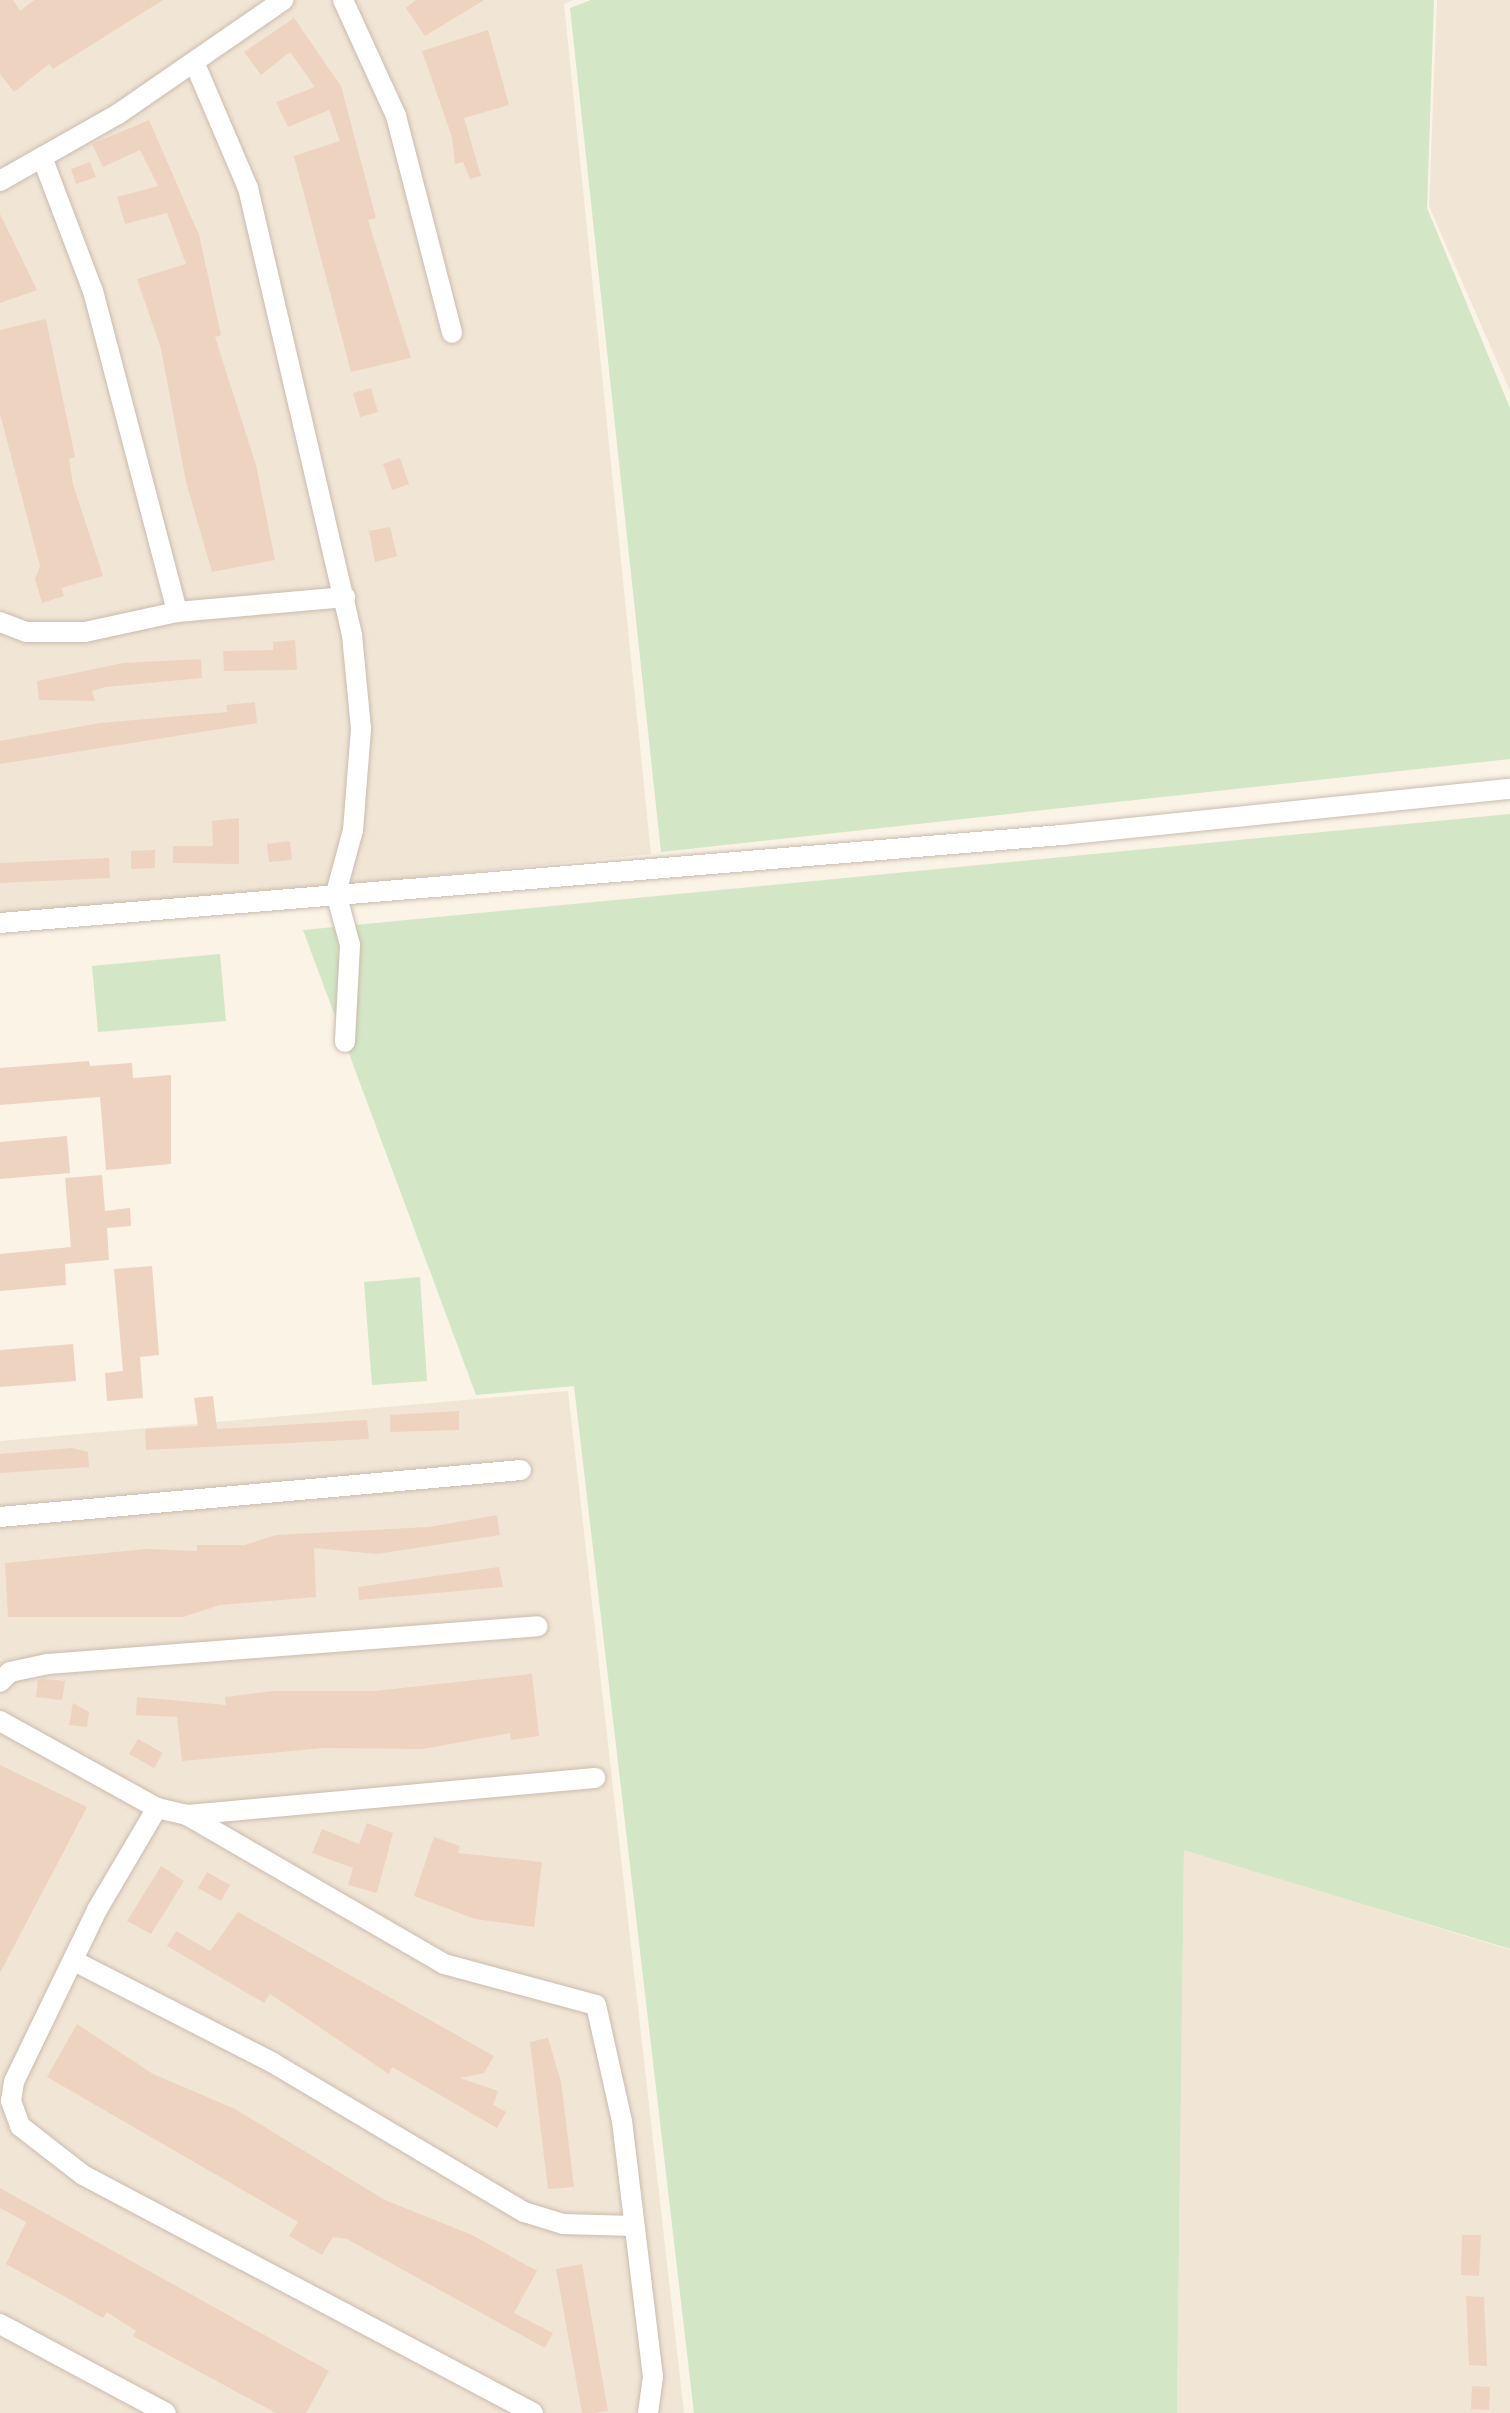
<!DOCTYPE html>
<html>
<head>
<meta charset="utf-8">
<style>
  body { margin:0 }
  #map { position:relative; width:1510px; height:2413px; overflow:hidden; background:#faf3e6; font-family:"Asap Condensed",sans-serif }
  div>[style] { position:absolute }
  .residential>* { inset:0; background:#f1e5d5 }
  .green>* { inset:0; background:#d3e7c6 }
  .building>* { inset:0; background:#eed3c0 }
  .roads { filter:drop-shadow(0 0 2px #cbbbae) drop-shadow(0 0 2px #cbbbae) }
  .minor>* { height:20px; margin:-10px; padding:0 10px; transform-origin:10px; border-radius:10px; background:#fff }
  span { translate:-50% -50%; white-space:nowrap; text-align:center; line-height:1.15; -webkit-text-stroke:8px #fdf7ec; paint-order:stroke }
</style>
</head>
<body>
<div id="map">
  <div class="residential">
    <div style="clip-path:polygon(0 0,573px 0,564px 4px,651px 854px,0 919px)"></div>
    <div style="clip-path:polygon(1437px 0,1510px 0,1510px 391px,1429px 206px)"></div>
    <div style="clip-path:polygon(568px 1391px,684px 2413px,0 2413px,0 1441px)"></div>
    <div style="clip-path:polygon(1184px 1849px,1510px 1950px,1510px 2413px,1177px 2413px)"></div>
  </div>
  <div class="green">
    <div style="clip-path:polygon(591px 0,1434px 0,1427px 208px,1510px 408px,1510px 759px,661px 852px,570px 8px)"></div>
    <div style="clip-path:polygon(1510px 814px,1510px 1949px,1184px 1850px,1177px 2413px,694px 2413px,574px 1386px,476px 1395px,303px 930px)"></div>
    <div style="clip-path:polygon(220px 954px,226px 1021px,98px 1032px,92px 966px)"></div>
    <div style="clip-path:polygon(420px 1277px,427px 1381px,372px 1385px,364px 1282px)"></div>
  </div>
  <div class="building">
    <div style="clip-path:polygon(0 0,13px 0,20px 11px,34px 0,163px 0,53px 69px,49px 64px,14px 92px,0 74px)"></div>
    <div style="clip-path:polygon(416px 0,484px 0,425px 36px,406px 8px)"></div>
    <div style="clip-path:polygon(294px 18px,341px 86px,376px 218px,368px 220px,411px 358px,351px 372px,294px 156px,340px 141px,329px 110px,288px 127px,276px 102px,315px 87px,290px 52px,261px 75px,244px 52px)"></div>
    <div style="clip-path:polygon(488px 30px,509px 105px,464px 118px,481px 176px,470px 179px,463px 162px,455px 164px,452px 137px,422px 51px)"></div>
    <div style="clip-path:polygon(149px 120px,199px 235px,221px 335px,215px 337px,256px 465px,275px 560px,212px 572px,186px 482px,161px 349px,137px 279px,186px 264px,167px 213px,125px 224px,117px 197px,158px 186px,140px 150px,103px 167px,92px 144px)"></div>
    <div style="clip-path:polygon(90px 162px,96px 177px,76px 184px,71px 169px)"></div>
    <div style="clip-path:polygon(0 214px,37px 290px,0 303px)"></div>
    <div style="clip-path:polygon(46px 319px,75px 457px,69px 459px,73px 484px,103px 576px,61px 588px,64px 596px,42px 603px,35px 579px,40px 566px,0 414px,0 330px)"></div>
    <div style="clip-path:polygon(371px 388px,378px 412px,360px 417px,353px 393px)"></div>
    <div style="clip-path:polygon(400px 458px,409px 484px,392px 490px,383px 464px)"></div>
    <div style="clip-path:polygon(390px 527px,397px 556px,375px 562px,369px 531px)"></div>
    <div style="clip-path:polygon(295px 640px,297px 670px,224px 671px,223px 651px,273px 650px,273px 642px)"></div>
    <div style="clip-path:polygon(201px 659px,202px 678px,105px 687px,92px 691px,95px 701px,39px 700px,37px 681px,123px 663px)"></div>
    <div style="clip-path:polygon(255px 702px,257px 723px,0 764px,0 741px,100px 723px,227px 712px,226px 705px)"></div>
    <div style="clip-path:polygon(239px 818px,239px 864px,173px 863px,173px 846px,213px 846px,212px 821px)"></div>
    <div style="clip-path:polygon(290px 841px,292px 860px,269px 862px,267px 844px)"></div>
    <div style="clip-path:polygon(155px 850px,155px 868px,131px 869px,131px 851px)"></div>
    <div style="clip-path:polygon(109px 858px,110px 878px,0 883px,0 863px)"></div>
    <div style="clip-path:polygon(89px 1061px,90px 1066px,132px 1063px,133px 1078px,171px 1075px,171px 1164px,106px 1170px,100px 1097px,0 1105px,0 1068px)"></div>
    <div style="clip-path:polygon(67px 1136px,70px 1173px,0 1179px,0 1142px)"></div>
    <div style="clip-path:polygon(102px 1175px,105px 1211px,130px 1208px,131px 1226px,107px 1228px,109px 1260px,65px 1264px,66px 1285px,0 1291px,0 1254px,71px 1247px,65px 1178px)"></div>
    <div style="clip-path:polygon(152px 1266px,159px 1355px,140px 1357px,143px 1398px,107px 1401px,105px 1373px,123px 1371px,114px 1269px)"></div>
    <div style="clip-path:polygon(73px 1344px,76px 1381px,0 1387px,0 1350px)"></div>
    <div style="clip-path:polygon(213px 1396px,217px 1429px,367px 1420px,369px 1439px,146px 1450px,145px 1429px,198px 1426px,194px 1398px)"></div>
    <div style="clip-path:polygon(459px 1411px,459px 1430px,390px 1432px,390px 1415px)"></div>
    <div style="clip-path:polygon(72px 1448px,88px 1452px,89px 1467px,0 1473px,0 1454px)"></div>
    <div style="clip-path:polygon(497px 1515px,500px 1535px,377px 1554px,314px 1548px,316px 1597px,220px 1605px,183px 1617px,8px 1617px,5px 1563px,146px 1549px,197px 1551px,197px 1545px,245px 1545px,276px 1535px,429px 1527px)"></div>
    <div style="clip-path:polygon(499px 1567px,503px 1587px,359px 1600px,358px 1587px)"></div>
    <div style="clip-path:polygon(532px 1674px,539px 1736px,511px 1740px,510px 1733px,423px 1749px,324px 1748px,182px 1761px,177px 1717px,136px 1715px,137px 1697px,226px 1705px,225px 1697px,273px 1691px,374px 1691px)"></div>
    <div style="clip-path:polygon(45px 1679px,65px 1681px,62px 1700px,36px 1697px,38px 1680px)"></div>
    <div style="clip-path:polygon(73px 1703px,89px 1712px,87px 1727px,69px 1725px)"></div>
    <div style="clip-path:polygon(138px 1739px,163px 1753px,154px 1768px,129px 1754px)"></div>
    <div style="clip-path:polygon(0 1765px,87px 1807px,0 1973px)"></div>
    <div style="clip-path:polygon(367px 1823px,393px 1833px,377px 1893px,348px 1885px,353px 1868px,312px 1853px,322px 1829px,359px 1844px)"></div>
    <div style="clip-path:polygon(434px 1837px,460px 1846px,458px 1853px,542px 1862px,534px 1927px,475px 1919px,414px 1896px)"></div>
    <div style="clip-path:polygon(161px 1866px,184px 1881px,151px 1934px,127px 1921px)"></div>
    <div style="clip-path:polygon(207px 1872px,230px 1885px,221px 1901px,198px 1888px)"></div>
    <div style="clip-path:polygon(238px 1912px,494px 2056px,484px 2073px,460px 2078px,498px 2091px,493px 2105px,506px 2112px,497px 2128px,392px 2067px,389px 2074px,270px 1994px,264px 2003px,167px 1946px,176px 1931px,210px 1951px)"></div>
    <div style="clip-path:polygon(77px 2024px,153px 2074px,235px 2109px,385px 2200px,472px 2235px,537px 2271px,514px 2313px,553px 2333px,545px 2348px,347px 2239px,333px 2237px,322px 2255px,289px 2236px,298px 2222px,47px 2077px)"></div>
    <div style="clip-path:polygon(548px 2038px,561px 2082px,574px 2187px,548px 2189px,530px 2042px)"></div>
    <div style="clip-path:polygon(0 2188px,329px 2371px,306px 2413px,276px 2413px,133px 2336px,136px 2331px,107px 2312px,103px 2318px,6px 2264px,26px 2222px,0 2208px)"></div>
    <div style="clip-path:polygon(1462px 2235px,1481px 2235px,1479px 2276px,1461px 2275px)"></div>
    <div style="clip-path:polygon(582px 2264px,608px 2411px,594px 2413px,582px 2413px,556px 2269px)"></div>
    <div style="clip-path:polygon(1466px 2296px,1484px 2297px,1487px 2366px,1469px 2365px)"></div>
    <div style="clip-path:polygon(1472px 2386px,1490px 2387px,1489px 2410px,1471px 2409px)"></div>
  </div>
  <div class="roads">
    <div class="minor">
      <div style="left:343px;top:0;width:128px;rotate:65.4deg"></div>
      <div style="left:396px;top:116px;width:224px;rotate:75.5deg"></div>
      <div style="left:195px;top:64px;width:135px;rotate:66.9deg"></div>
      <div style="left:248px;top:188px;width:459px;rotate:76.9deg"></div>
      <div style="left:352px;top:635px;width:94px;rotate:84.5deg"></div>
      <div style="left:361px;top:729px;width:101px;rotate:94.5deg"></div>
      <div style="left:353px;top:830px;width:65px;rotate:105.1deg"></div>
      <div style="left:336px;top:893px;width:54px;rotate:74.9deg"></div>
      <div style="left:350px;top:945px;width:97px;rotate:93deg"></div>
      <div style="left:42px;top:157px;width:143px;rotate:69.2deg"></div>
      <div style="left:93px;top:291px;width:332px;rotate:75.3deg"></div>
      <div style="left:0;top:181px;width:136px;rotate:-29.6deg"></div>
      <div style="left:118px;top:114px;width:201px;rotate:-34.6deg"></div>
      <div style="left:0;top:622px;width:28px;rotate:21deg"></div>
      <div style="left:26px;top:632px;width:59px"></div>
      <div style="left:85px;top:632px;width:94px;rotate:-12.3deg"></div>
      <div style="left:177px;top:612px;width:169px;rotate:-5.1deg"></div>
      <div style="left:0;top:923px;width:1066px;rotate:-4.74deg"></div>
      <div style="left:1062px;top:835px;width:450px;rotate:-5.9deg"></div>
      <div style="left:0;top:1517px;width:523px;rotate:-5.15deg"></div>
      <div style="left:0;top:1682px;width:14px;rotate:-45deg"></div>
      <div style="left:10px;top:1672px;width:39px;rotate:-12deg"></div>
      <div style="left:48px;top:1664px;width:491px;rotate:-4.4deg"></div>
      <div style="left:0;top:1721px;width:179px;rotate:29deg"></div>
      <div style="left:157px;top:1808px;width:31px;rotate:13deg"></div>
      <div style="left:187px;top:1815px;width:410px;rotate:-5.2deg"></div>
      <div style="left:157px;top:1808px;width:118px;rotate:120.5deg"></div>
      <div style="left:97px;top:1910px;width:191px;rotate:115.8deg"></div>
      <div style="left:14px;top:2082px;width:19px;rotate:99deg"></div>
      <div style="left:11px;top:2101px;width:27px;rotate:70deg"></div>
      <div style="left:20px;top:2126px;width:80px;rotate:37.9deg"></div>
      <div style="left:83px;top:2175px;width:509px;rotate:27.87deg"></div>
      <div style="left:187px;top:1815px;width:297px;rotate:30.1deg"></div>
      <div style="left:444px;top:1964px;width:157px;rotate:15.1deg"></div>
      <div style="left:596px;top:2005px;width:119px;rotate:77.4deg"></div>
      <div style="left:622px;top:2121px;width:258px;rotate:83.1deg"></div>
      <div style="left:653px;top:2377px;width:36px;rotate:98deg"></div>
      <div style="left:76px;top:1962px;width:221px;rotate:27.1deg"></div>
      <div style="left:273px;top:2063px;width:292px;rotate:30.7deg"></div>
      <div style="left:524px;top:2212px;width:41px;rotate:17.1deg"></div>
      <div style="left:563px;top:2224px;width:70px;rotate:1.6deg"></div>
      <div style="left:0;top:2324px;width:188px;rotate:28.2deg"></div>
    </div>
  </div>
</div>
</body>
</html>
